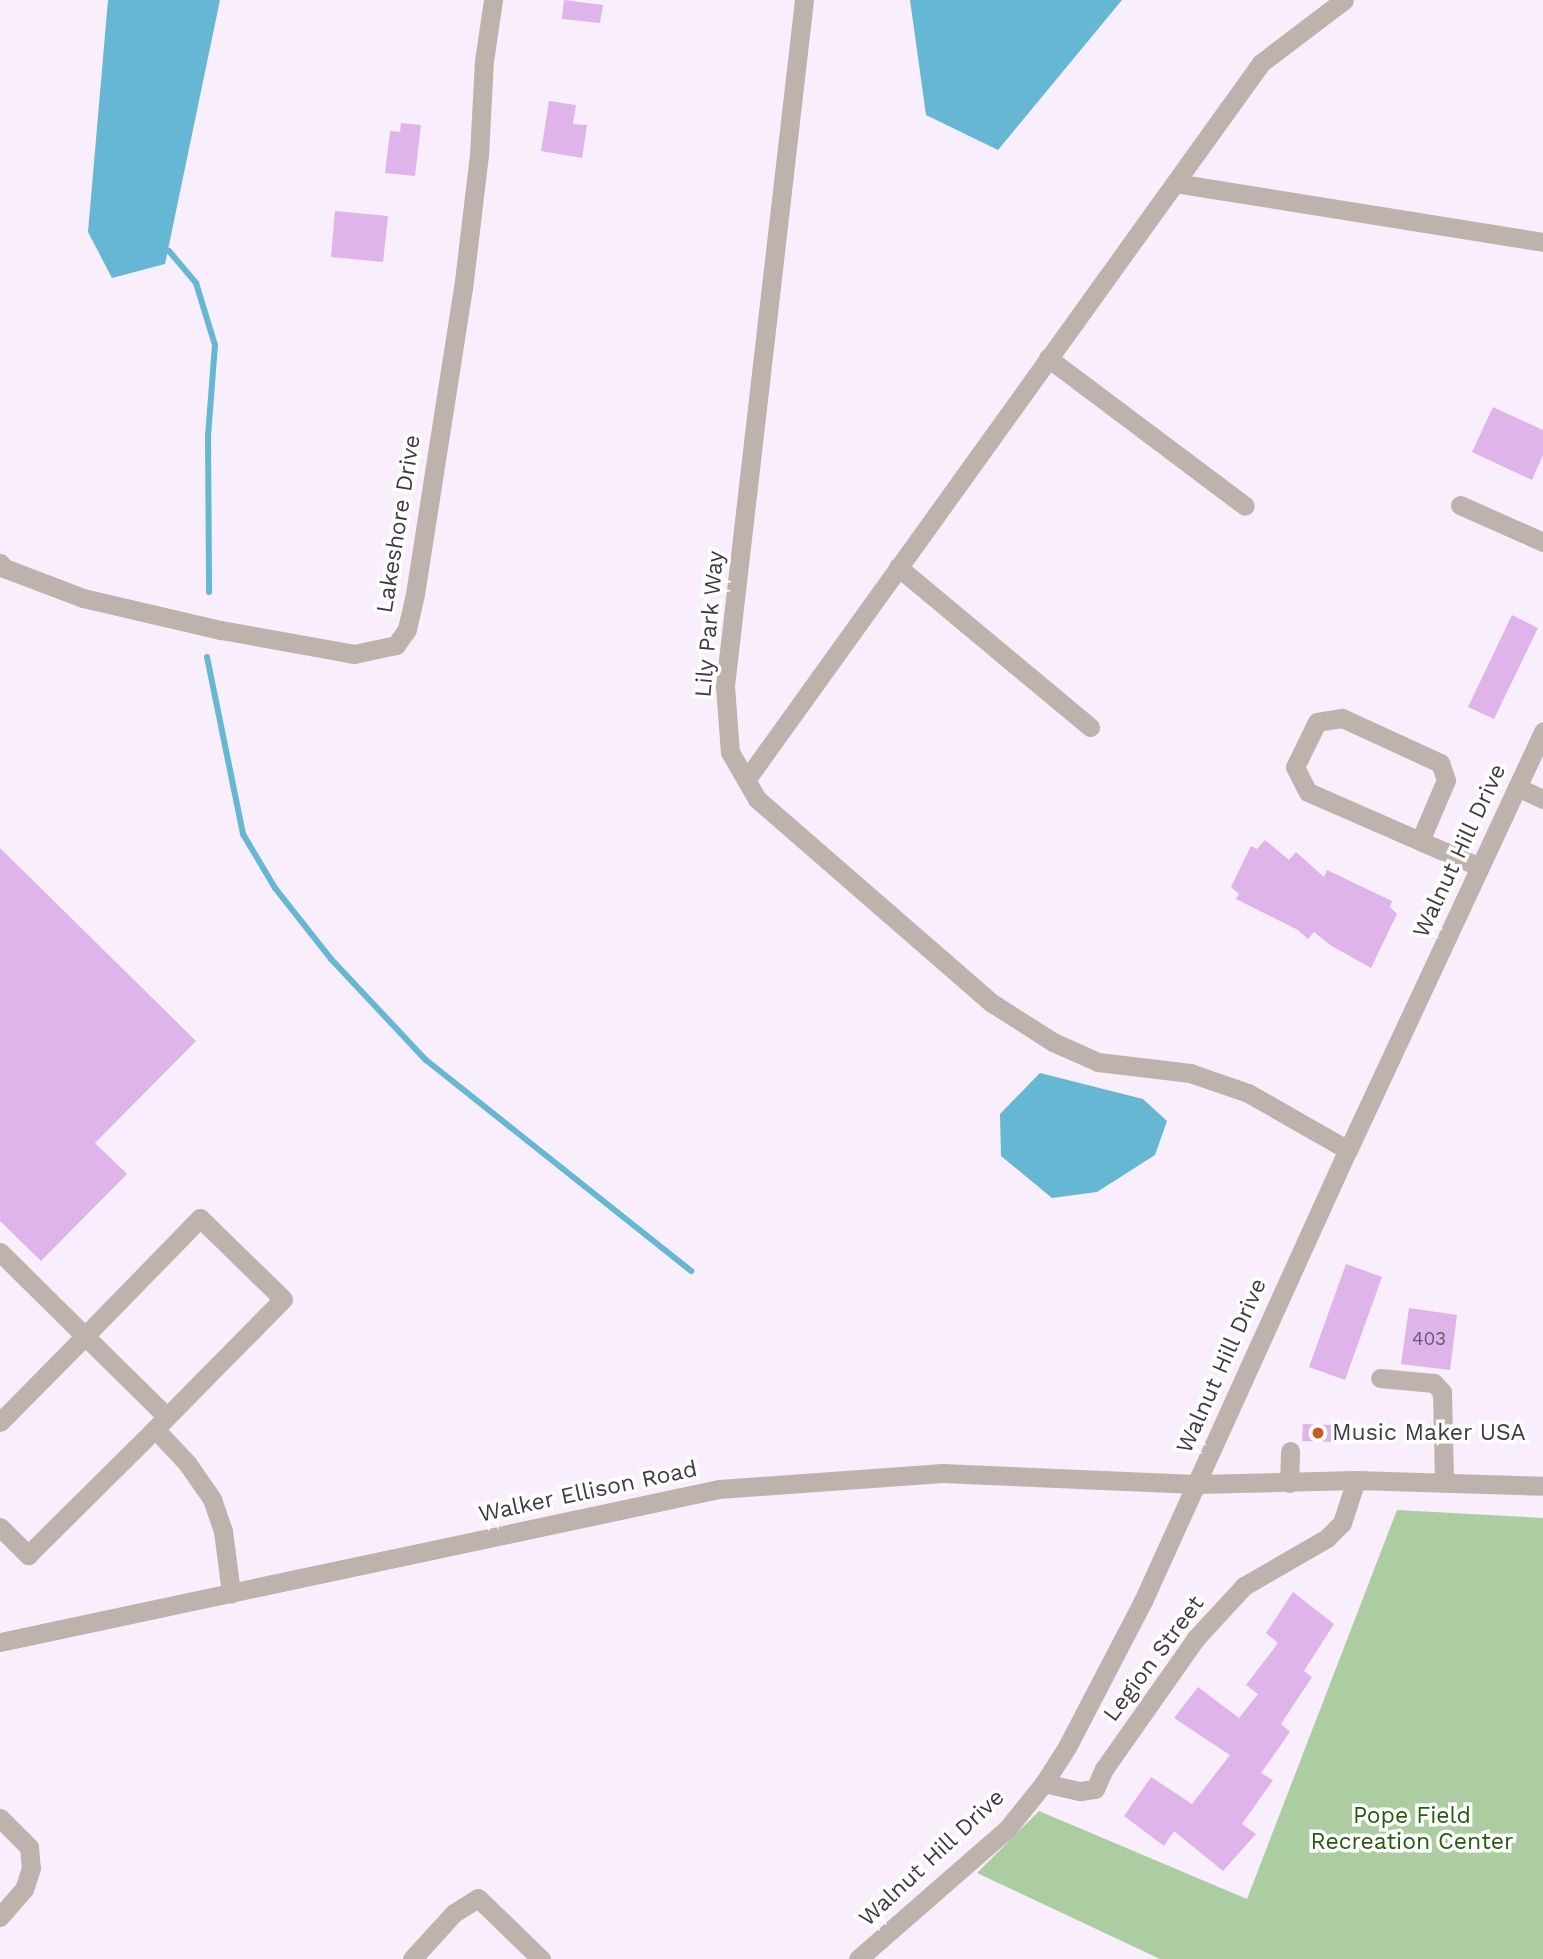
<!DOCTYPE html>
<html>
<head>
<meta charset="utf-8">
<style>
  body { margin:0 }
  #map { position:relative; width:1543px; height:1959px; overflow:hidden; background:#f9eefc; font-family:"Work Sans",sans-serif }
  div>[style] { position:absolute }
  .green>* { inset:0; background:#accca2 }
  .water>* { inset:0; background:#66b7d3 }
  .stream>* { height:6px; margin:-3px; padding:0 3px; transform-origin:3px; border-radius:3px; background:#66b7d3 }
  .building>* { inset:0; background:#deb4eb }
  .minor>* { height:19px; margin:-9.5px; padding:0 9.5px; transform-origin:9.5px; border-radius:9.5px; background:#beb2ac }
  .dots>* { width:19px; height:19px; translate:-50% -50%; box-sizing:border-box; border:4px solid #fff; border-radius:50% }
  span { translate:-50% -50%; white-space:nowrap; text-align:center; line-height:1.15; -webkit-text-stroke:7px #fff; paint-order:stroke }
  .number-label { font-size:19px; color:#68586d }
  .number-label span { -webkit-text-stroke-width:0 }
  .street-label { font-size:23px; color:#413a43 }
  .poi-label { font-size:23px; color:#413a43 }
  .left { translate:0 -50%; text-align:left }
  .park-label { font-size:23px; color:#255a0f }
</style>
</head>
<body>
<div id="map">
  <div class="green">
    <div style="clip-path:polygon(1397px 1510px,1543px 1518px,1543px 1959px,1160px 1959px,977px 1873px,1039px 1811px,1247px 1899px)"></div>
  </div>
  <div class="water">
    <div style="clip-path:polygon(108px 0,220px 0,165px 264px,112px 278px,88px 232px)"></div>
    <div style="clip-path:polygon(910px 0,1122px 0,998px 150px,926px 115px)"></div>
    <div style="clip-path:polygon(1040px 1073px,1143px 1099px,1167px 1121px,1155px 1155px,1097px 1192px,1052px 1198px,1001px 1156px,1000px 1114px)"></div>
  </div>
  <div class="stream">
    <div style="left:169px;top:251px;width:42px;rotate:49.8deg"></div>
    <div style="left:196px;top:283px;width:65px;rotate:73deg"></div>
    <div style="left:215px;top:345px;width:91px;rotate:94.4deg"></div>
    <div style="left:208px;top:436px;width:156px;rotate:89.6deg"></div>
    <div style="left:207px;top:657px;width:181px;rotate:78.5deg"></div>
    <div style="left:243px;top:834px;width:63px;rotate:59.3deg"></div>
    <div style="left:275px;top:888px;width:90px;rotate:51.7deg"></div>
    <div style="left:331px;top:959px;width:139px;rotate:46.8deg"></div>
    <div style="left:426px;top:1060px;width:339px;rotate:38.5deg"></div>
  </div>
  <div class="building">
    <div style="clip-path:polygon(564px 0,603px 5px,600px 23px,562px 19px)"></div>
    <div style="clip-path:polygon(549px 101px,576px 105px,573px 124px,587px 125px,582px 158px,541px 151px)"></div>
    <div style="clip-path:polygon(401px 123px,421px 125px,415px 176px,385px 173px,390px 131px,400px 132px)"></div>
    <div style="clip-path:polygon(335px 211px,388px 216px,383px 262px,331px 257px)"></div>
    <div style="clip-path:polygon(1493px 407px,1543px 430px,1543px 455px,1532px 480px,1472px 452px)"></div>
    <div style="clip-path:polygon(1512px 615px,1538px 628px,1494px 719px,1468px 707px)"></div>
    <div style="clip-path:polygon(1265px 840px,1289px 860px,1296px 852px,1324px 877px,1327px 870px,1392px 901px,1390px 907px,1397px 914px,1371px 968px,1330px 945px,1314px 932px,1308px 939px,1298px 930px,1236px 899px,1239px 894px,1231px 887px,1251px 846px,1257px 849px)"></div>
    <div style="clip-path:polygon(0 848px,196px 1041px,95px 1143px,127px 1174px,41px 1261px,0 1221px)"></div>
    <div style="clip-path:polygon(1346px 1264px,1382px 1277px,1345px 1380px,1309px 1367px)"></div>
    <div style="clip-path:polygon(1409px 1308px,1457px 1315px,1450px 1370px,1401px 1364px)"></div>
    <div style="clip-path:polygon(1303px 1424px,1335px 1425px,1334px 1442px,1302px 1441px)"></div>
    <div style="clip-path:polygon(1293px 1592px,1334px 1624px,1304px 1671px,1312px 1677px,1281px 1724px,1290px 1732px,1261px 1773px,1273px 1780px,1242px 1824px,1256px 1834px,1223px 1871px,1174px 1831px,1164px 1846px,1124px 1816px,1151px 1777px,1192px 1804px,1230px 1755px,1174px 1718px,1198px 1687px,1239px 1718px,1258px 1694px,1246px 1685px,1278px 1643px,1266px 1633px)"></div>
  </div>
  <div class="minor">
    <div style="left:804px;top:0;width:691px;rotate:96.57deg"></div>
    <div style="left:725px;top:686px;width:66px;rotate:85.7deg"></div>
    <div style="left:730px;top:752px;width:54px;rotate:60.1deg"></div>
    <div style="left:757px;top:799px;width:311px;rotate:41deg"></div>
    <div style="left:992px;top:1003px;width:72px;rotate:32.6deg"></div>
    <div style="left:1053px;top:1042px;width:49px;rotate:24deg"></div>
    <div style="left:1098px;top:1062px;width:93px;rotate:6.8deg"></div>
    <div style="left:1190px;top:1073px;width:61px;rotate:19deg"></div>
    <div style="left:1248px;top:1093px;width:115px;rotate:29.7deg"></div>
    <div style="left:1175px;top:183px;width:373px;rotate:9.1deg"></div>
    <div style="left:1048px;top:358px;width:246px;rotate:36.9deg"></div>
    <div style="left:1460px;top:505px;width:91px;rotate:24deg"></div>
    <div style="left:0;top:563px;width:6px;rotate:51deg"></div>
    <div style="left:4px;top:568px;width:85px;rotate:20.8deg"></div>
    <div style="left:83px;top:598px;width:142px;rotate:13.1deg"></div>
    <div style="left:221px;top:630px;width:135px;rotate:10.2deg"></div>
    <div style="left:354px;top:654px;width:43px;rotate:-12.1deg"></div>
    <div style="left:396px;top:645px;width:19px;rotate:-55deg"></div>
    <div style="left:407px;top:629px;width:36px;rotate:-77deg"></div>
    <div style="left:415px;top:594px;width:309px;rotate:-81.1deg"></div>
    <div style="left:463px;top:289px;width:135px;rotate:-83.2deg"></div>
    <div style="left:479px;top:155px;width:94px;rotate:-87deg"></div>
    <div style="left:484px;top:61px;width:62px;rotate:-81.6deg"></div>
    <div style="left:898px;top:567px;width:250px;rotate:39.8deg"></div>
    <div style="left:746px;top:780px;width:883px;rotate:-54.31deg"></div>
    <div style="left:1261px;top:63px;width:104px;rotate:-37.2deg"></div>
    <div style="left:1517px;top:787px;width:29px;rotate:25deg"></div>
    <div style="left:1420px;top:841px;width:66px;rotate:-66.9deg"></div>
    <div style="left:1446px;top:780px;width:18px;rotate:-109deg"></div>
    <div style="left:1440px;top:763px;width:108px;rotate:-155.3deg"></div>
    <div style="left:1342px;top:718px;width:25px;rotate:171deg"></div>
    <div style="left:1317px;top:722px;width:50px;rotate:116.1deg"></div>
    <div style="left:1295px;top:767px;width:28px;rotate:63deg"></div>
    <div style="left:1308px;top:792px;width:122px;rotate:23.6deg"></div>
    <div style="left:1420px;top:841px;width:65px;rotate:23.4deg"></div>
    <div style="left:0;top:1252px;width:120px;rotate:44.7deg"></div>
    <div style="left:85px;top:1336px;width:121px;rotate:134.7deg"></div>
    <div style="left:1380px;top:1378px;width:54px;rotate:5.3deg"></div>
    <div style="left:1434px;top:1383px;width:12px;rotate:48deg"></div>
    <div style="left:1442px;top:1392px;width:91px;rotate:88.7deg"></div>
    <div style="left:155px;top:1429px;width:182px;rotate:-45.4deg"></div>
    <div style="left:283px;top:1299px;width:116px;rotate:-135.7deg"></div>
    <div style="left:200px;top:1218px;width:165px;rotate:134.3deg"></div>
    <div style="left:85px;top:1336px;width:115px;rotate:44.6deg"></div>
    <div style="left:1289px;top:1483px;width:32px;rotate:-88deg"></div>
    <div style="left:0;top:1527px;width:40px;rotate:45deg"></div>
    <div style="left:28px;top:1555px;width:179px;rotate:-44.8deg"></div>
    <div style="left:155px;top:1429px;width:47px;rotate:46.7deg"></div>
    <div style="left:187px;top:1463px;width:44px;rotate:55.2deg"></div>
    <div style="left:212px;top:1499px;width:34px;rotate:71deg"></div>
    <div style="left:223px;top:1531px;width:63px;rotate:82.6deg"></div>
    <div style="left:0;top:1642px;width:735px;rotate:-12.01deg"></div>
    <div style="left:719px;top:1489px;width:224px;rotate:-4.1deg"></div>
    <div style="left:942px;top:1473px;width:254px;rotate:2.5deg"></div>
    <div style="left:1196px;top:1484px;width:160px;rotate:-1.4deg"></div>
    <div style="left:1356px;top:1480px;width:187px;rotate:1.8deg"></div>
    <div style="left:1044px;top:1783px;width:37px;rotate:13deg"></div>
    <div style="left:1080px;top:1791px;width:15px;rotate:-8deg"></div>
    <div style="left:1095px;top:1789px;width:22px;rotate:-66deg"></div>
    <div style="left:1104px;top:1769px;width:160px;rotate:-54.9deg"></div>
    <div style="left:1196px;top:1638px;width:71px;rotate:-47.3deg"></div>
    <div style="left:1244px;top:1586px;width:96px;rotate:-30deg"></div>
    <div style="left:1327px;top:1538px;width:21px;rotate:-45deg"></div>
    <div style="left:1342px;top:1523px;width:45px;rotate:-72deg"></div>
    <div style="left:0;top:1818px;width:41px;rotate:45deg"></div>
    <div style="left:29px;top:1847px;width:21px;rotate:85deg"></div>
    <div style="left:31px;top:1868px;width:22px;rotate:108deg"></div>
    <div style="left:24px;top:1889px;width:37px;rotate:131deg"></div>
    <div style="left:412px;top:1959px;width:62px;rotate:-47.6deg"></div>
    <div style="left:454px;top:1913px;width:28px;rotate:-32deg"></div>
    <div style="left:478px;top:1898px;width:88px;rotate:44.1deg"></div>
    <div style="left:858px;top:1959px;width:199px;rotate:-41.1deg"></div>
    <div style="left:1008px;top:1828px;width:58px;rotate:-51.3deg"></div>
    <div style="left:1044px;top:1783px;width:43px;rotate:-57.4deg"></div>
    <div style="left:1067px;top:1747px;width:165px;rotate:-62.5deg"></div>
    <div style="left:1143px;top:1601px;width:495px;rotate:-65.6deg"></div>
    <div style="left:1348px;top:1150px;width:462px;rotate:-65deg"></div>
  </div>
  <div class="dots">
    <div style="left:1318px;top:1433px;background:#c05e24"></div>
  </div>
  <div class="number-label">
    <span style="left:1429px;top:1339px">403</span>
  </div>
  <div class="street-label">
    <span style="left:399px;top:524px;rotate:-81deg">Lakeshore Drive</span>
    <span style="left:710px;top:624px;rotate:-85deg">Lily Park Way</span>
    <span style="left:1460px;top:851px;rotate:-65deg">Walnut Hill Drive</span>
    <span style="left:1222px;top:1366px;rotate:-66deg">Walnut Hill Drive</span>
    <span style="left:588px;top:1492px;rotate:-12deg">Walker Ellison Road</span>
    <span style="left:1154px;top:1659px;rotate:-53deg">Legion Street</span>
    <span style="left:932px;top:1858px;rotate:-43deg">Walnut Hill Drive</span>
  </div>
  <div class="poi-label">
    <span class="left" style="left:1332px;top:1433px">Music Maker USA</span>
  </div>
  <div class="park-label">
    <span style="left:1412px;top:1829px">Pope Field<br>Recreation Center</span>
  </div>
</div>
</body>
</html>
